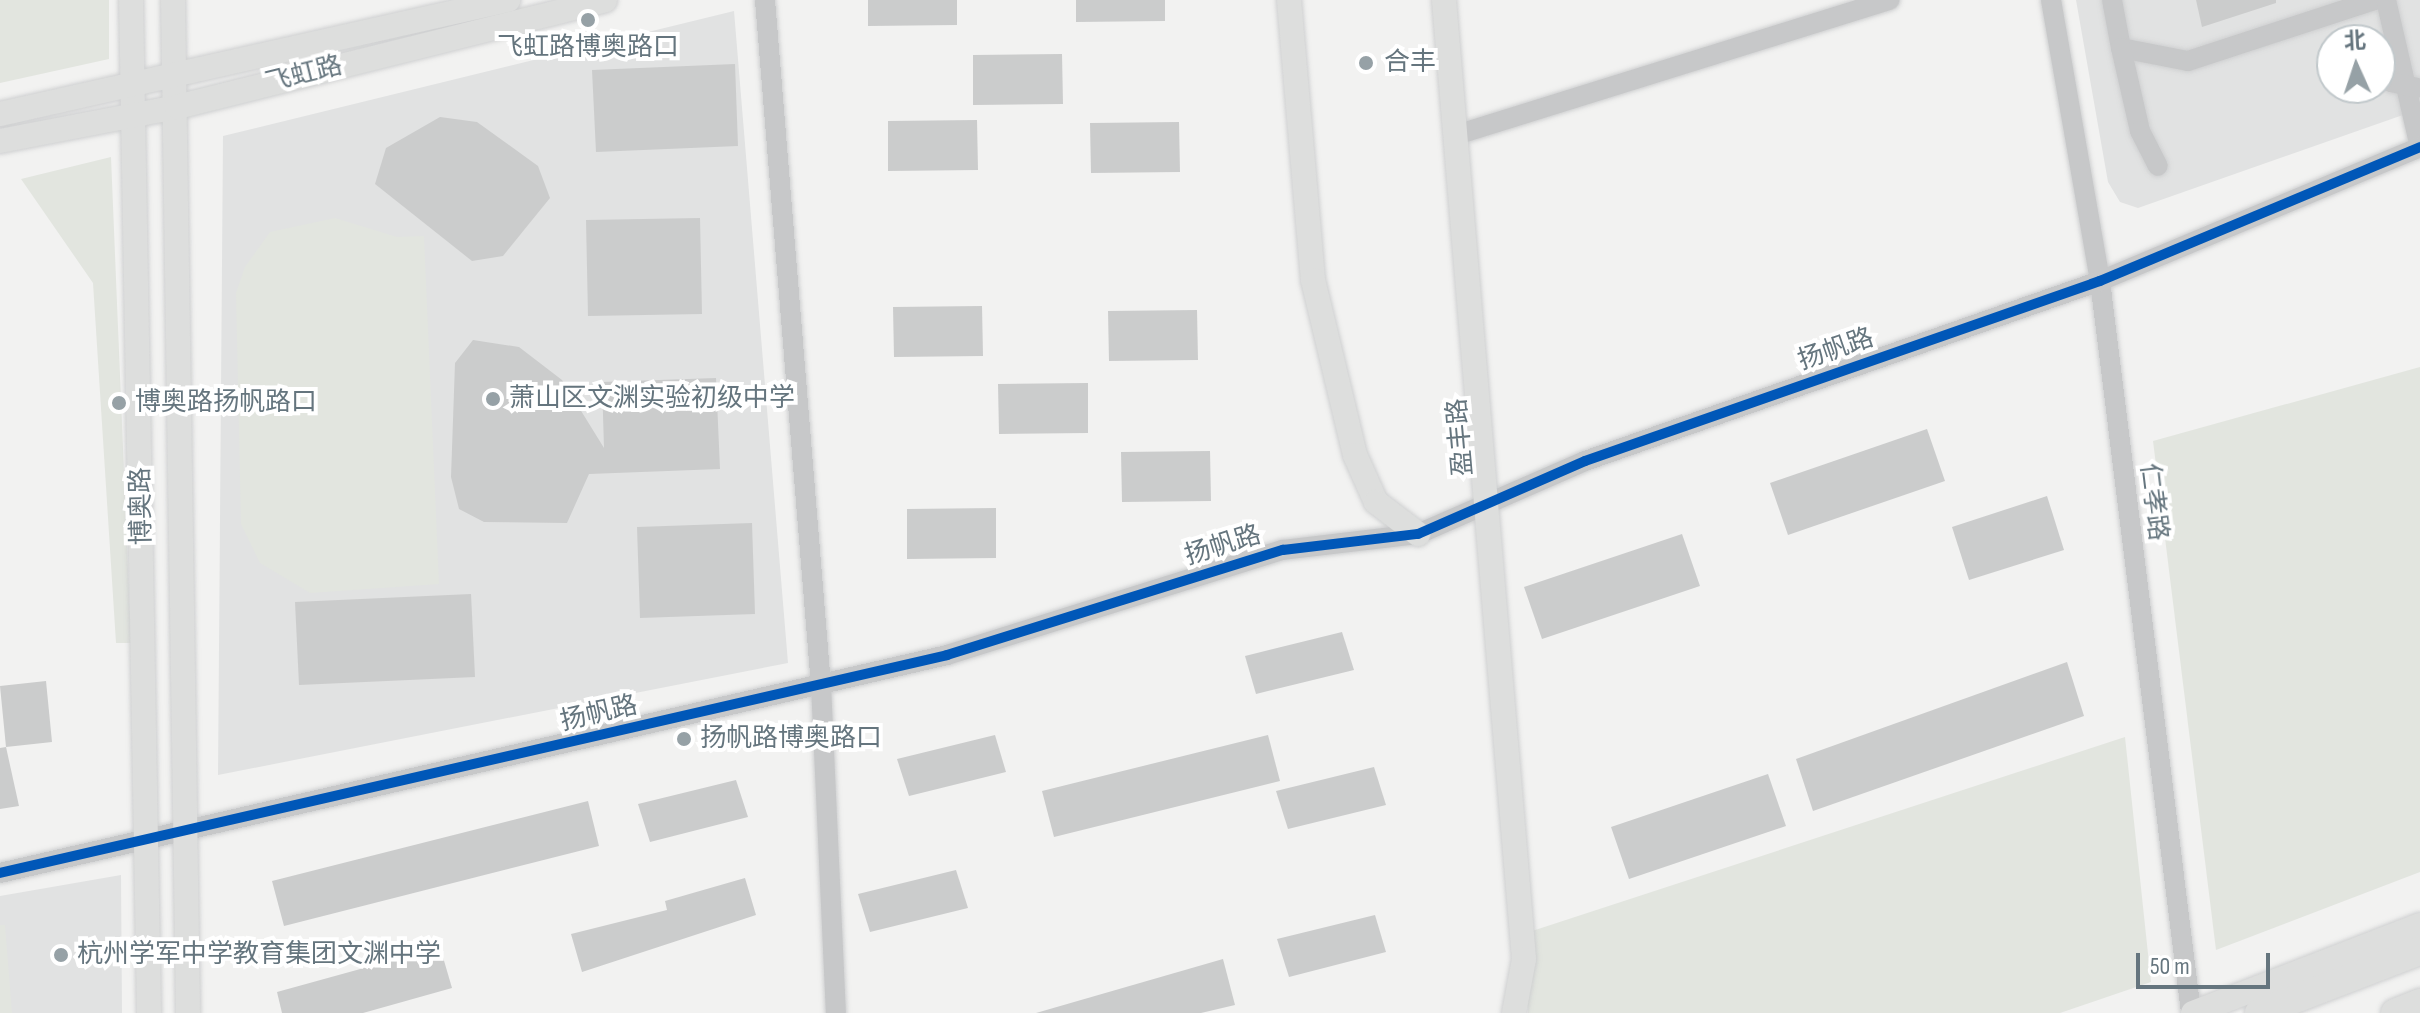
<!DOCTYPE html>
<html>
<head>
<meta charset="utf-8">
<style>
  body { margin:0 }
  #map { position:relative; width:2420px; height:1013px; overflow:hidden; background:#f2f2f1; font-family:"Sofia Sans Condensed","Noto Sans SC",sans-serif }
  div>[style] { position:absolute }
  .built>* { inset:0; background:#e1e2e2 }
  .green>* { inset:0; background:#e2e5df }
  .building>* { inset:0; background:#cbcccc }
  .roads { filter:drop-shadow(0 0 2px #cfd0d1) drop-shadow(0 0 2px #cfd0d1) }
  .minor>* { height:20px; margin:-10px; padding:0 10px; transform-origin:10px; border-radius:10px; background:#c7c8c9 }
  .major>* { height:24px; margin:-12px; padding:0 12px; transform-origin:12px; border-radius:12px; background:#dddedd }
  .highway>* { height:28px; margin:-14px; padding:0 14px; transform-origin:14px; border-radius:14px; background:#dddedd }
  .cycleway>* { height:10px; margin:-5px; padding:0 5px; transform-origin:5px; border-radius:5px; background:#0057b8 }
  .dots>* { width:22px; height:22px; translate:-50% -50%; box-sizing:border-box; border:4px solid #fff; border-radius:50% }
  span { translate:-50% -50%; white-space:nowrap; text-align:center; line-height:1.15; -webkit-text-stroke:8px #fff; paint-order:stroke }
  .poi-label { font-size:26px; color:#65757e }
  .left { translate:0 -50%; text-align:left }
  .street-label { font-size:26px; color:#65757e }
  .north { position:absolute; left:2316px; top:24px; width:80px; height:80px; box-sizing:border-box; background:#fff; border:2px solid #c1c8cb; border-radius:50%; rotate:357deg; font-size:22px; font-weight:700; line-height:32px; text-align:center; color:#65757e }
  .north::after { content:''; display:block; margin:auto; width:28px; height:36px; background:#96a1a6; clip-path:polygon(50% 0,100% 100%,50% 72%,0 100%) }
  .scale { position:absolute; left:2136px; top:953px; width:134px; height:36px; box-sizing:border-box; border:4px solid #65757e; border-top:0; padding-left:10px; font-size:24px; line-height:28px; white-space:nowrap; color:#65757e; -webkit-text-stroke:6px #fff; paint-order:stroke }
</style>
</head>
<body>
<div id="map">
  <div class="built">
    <div style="clip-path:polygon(evenodd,2076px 0,2420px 0,2420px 109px,2138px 208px,2120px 202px,2108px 182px,2076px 0,2332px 40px,2380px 40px,2380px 88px,2332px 88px,2332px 40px)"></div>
    <div style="clip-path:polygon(734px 11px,788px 663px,218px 775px,223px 136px)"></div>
    <div style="clip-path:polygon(121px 875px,122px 1013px,0 1013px,0 896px)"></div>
  </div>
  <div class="green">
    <div style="clip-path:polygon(0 0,109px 0,109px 59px,0 83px)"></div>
    <div style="clip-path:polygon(111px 157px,131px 643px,116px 643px,93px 283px,21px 179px)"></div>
    <div style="clip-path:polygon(335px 218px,397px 237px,424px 236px,439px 584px,310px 593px,260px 563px,241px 524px,236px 293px,245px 267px,270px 232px)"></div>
    <div style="clip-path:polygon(2420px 367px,2420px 872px,2216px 950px,2153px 441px)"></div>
    <div style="clip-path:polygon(2125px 737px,2151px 982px,2060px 1013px,1528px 1013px,1526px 933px)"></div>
    <div style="clip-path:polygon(0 925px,5px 925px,12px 1013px,0 1013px)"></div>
  </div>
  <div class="building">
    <div style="clip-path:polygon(868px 0,957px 0,957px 25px,868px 26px)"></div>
    <div style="clip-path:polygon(1076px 0,1165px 0,1165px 21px,1076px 22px)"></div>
    <div style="clip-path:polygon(2196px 0,2276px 0,2276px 3px,2202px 27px)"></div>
    <div style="clip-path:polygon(1062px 54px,1063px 104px,973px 105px,973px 55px)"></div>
    <div style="clip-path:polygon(735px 64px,738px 146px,596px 152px,592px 70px)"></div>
    <div style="clip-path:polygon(440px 117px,477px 122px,538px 166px,550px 198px,503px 256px,472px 261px,375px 184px,386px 148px)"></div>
    <div style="clip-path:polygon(977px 120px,978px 170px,888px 171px,888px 121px)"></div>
    <div style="clip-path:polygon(1179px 122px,1180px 172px,1091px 173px,1090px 123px)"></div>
    <div style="clip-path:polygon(700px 218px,702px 314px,588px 316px,586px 220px)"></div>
    <div style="clip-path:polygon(982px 306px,983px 356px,894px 357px,893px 307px)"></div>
    <div style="clip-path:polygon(1197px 310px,1198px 360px,1109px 361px,1108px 311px)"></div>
    <div style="clip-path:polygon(473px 340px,519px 347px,562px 380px,604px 448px,602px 382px,716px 378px,720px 469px,589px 474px,567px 523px,484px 522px,459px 509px,451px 477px,455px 363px)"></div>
    <div style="clip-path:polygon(1088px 383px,1088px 433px,999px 434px,998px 384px)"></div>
    <div style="clip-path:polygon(1927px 429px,1945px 481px,1788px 535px,1770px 483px)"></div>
    <div style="clip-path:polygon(1210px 451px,1211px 501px,1122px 502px,1121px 452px)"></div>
    <div style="clip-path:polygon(2047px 496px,2064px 550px,1969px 580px,1952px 527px)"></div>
    <div style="clip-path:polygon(996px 508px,996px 558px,907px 559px,907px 509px)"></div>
    <div style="clip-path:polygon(752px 523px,755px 614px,640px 618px,637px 527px)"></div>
    <div style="clip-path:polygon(1682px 534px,1700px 586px,1542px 639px,1524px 587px)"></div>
    <div style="clip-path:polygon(471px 594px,475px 677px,299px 685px,295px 602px)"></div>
    <div style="clip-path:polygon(1342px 632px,1354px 670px,1256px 694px,1245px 656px)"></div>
    <div style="clip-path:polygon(2067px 662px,2084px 716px,1813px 811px,1796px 759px)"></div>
    <div style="clip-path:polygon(46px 681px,52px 742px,6px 747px,0 686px)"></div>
    <div style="clip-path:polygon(995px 735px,1006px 772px,909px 796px,897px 759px)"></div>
    <div style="clip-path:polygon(1268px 735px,1280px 781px,1054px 837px,1042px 791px)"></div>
    <div style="clip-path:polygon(6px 747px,19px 806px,0 809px,0 748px)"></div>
    <div style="clip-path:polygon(1374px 767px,1386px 805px,1288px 829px,1276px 791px)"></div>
    <div style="clip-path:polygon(1768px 774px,1786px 826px,1629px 879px,1611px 827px)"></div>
    <div style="clip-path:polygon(736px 780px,748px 817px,650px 842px,638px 804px)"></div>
    <div style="clip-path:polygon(588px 801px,599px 846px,284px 926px,272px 881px)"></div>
    <div style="clip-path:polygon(956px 870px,968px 908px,870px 932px,858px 894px)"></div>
    <div style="clip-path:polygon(745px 878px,756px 915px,582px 972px,571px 934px,667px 910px,665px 901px)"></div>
    <div style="clip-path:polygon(1375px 915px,1386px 952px,1289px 977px,1277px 939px)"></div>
    <div style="clip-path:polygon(440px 947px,452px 988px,363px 1013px,282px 1013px,277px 992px)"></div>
    <div style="clip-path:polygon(1223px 959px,1235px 1005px,1201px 1013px,1036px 1013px)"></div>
  </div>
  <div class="roads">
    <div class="minor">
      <div style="left:765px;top:0;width:687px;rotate:85.33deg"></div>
      <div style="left:821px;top:685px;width:328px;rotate:87.4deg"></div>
      <div style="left:2051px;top:0;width:285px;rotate:80.1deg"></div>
      <div style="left:2100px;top:281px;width:738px;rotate:82.91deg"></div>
      <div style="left:2112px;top:0;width:49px;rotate:79.4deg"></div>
      <div style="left:2121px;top:48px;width:68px;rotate:11deg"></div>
      <div style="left:2188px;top:61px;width:197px;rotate:-18.1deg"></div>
      <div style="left:2386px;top:0;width:151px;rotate:77deg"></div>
      <div style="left:2121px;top:48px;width:85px;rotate:77.1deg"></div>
      <div style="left:2140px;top:131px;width:39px;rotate:63deg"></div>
      <div style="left:2380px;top:63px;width:22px;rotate:60deg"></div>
      <div style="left:2391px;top:82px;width:26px;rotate:13deg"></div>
      <div style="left:1456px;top:135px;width:454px;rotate:-17.3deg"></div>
      <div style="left:0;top:873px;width:972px;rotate:-12.96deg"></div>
      <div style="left:947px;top:655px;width:352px;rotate:-17.4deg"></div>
      <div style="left:1283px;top:550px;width:136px;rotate:-6.8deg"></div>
      <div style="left:1418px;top:534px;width:182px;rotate:-23.6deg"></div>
      <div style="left:1585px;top:461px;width:546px;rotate:-19.27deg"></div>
      <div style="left:2100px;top:281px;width:347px;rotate:-22.7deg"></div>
    </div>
    <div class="major">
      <div style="left:131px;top:0;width:1013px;rotate:88.98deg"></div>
      <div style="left:173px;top:0;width:1013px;rotate:89.15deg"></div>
      <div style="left:1289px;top:0;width:281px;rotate:85.1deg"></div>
      <div style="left:1313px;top:280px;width:180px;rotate:76.5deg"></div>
      <div style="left:1355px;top:455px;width:51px;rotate:65.9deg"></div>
      <div style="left:1376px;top:502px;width:53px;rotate:37.3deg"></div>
      <div style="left:1444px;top:0;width:962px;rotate:85.23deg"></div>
      <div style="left:1524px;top:959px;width:55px;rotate:100.5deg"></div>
      <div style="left:0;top:114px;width:521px;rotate:-12.65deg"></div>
      <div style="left:0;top:141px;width:180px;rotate:-10.9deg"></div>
      <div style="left:177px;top:107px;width:441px;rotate:-14deg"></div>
      <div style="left:2193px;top:1013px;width:243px;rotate:-21.2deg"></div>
    </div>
    <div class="highway">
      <div style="left:2259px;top:1013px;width:173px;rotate:-21.1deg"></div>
      <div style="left:2395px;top:1013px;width:27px;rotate:-22deg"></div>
    </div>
  </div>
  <div class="cycleway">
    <div style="left:0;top:873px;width:972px;rotate:-12.96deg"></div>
    <div style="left:947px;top:655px;width:352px;rotate:-17.4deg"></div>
    <div style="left:1283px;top:550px;width:136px;rotate:-6.8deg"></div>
    <div style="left:1418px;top:534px;width:182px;rotate:-23.6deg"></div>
    <div style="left:1585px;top:461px;width:546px;rotate:-19.27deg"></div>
    <div style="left:2100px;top:281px;width:347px;rotate:-22.7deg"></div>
  </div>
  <div class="dots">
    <div style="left:588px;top:20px;background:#96a1a6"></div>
    <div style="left:1366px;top:63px;background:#96a1a6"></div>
    <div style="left:493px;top:399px;background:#96a1a6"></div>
    <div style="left:119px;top:403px;background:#96a1a6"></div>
    <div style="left:684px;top:739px;background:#96a1a6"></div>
    <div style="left:61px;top:955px;background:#96a1a6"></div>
  </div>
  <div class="poi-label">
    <span style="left:588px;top:48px">飞虹路博奥路口</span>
    <span class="left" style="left:1384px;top:63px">合丰</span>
    <span class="left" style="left:509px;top:399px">萧山区文渊实验初级中学</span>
    <span class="left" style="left:135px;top:403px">博奥路扬帆路口</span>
    <span class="left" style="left:700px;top:739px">扬帆路博奥路口</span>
    <span class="left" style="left:77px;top:955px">杭州学军中学教育集团文渊中学</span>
  </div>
  <div class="street-label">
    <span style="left:304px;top:75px;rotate:-14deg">飞虹路</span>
    <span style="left:1836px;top:350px;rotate:-19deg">扬帆路</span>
    <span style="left:1461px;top:437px;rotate:-95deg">盈丰路</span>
    <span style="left:2153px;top:502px;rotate:83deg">仁孝路</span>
    <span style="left:142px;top:506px;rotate:-91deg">博奥路</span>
    <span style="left:1223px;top:546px;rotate:-17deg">扬帆路</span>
    <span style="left:599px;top:714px;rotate:-13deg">扬帆路</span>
  </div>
  <div class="north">北</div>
  <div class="scale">50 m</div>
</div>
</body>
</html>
